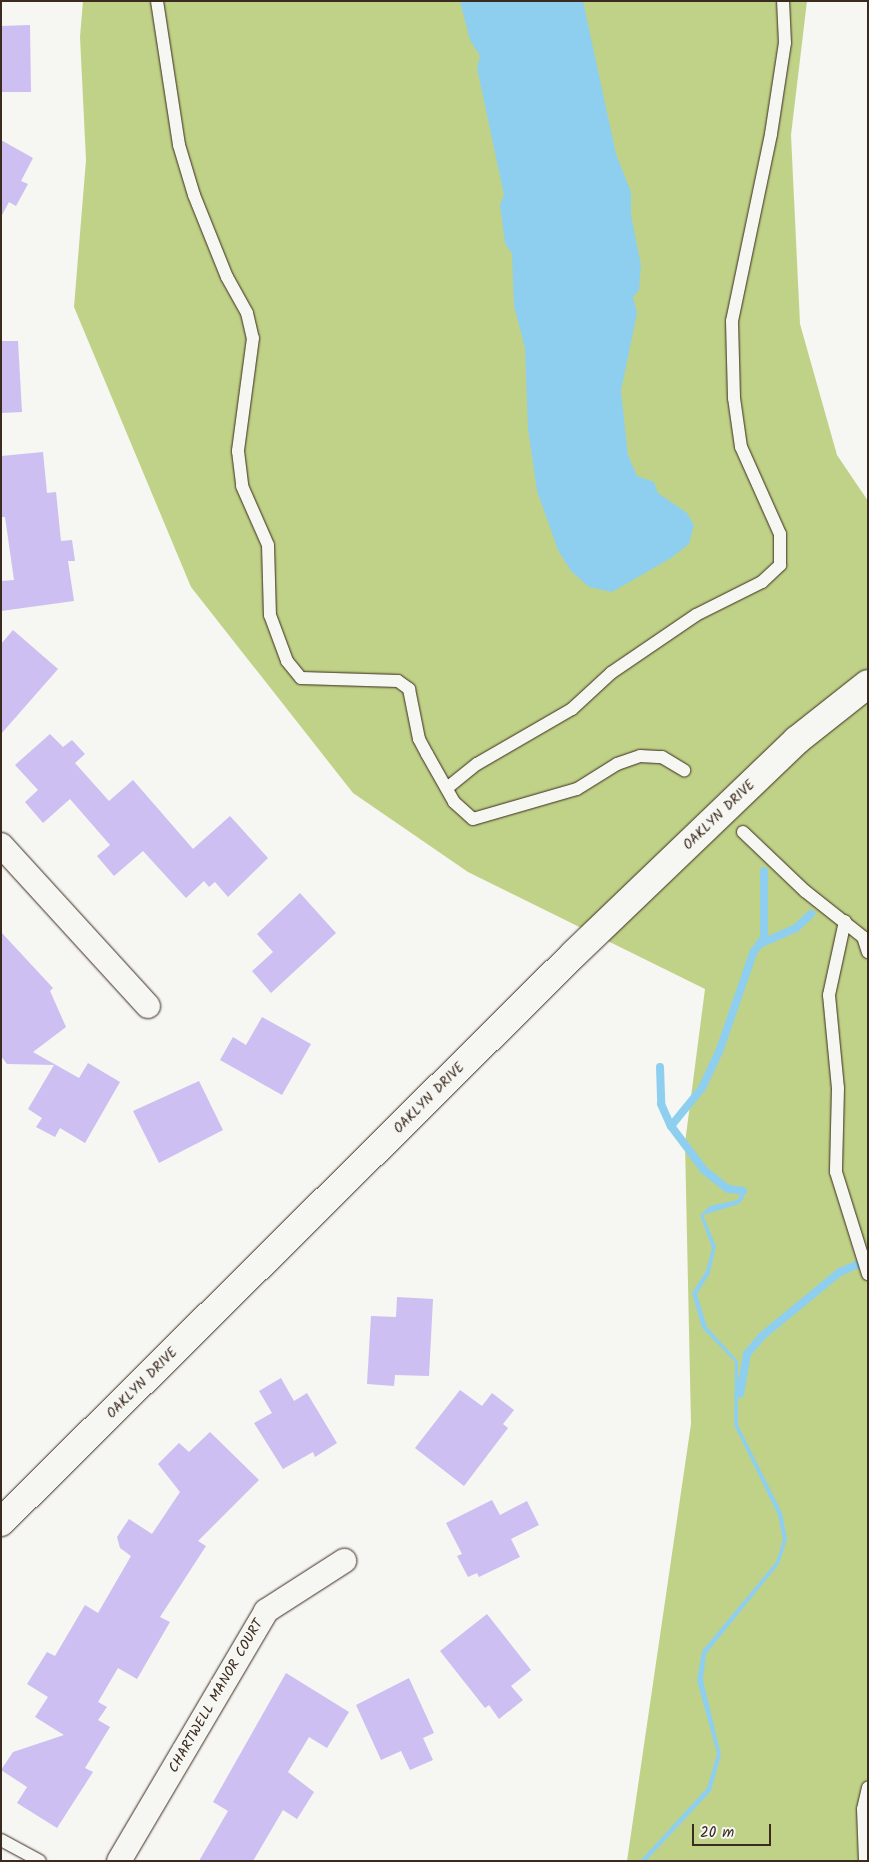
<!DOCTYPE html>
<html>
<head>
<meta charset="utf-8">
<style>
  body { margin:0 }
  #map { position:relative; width:869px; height:1862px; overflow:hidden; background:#f6f6f2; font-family:Kalam,sans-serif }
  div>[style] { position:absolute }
  .green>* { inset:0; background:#c0d287 }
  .water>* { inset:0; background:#8ecfef }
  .stream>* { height:8px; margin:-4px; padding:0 4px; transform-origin:4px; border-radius:4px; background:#8ecfef }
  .building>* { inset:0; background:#cdbff1 }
  .roads { filter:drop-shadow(0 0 1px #3b2a1e) drop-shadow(0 0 1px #3b2a1e) }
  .lane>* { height:12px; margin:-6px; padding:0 6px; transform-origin:6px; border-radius:6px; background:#f6f6f2 }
  .street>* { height:24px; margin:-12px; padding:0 12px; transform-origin:12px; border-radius:12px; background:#f6f6f2 }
  .secondary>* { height:28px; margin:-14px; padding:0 14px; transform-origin:14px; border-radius:14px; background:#f6f6f2 }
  span { translate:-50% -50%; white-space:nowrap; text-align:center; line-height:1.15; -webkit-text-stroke:5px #f6f6f2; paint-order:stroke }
  .street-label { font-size:14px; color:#3b2a1e }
  .frame { position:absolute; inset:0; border:2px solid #3b2a1e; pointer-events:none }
  .scale { position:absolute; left:692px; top:1824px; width:79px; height:22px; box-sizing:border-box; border:2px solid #3b2a1e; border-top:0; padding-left:6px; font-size:15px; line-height:18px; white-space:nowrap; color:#3b2a1e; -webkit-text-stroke:4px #f6f6f2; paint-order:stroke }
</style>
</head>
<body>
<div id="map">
  <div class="green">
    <div style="clip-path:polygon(83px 1px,807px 1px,791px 135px,800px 324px,837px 455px,868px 501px,868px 1861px,627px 1861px,691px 1424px,685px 1143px,705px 989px,468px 872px,353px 793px,191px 587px,74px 307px,86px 160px,80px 37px)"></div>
  </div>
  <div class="water">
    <div style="clip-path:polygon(460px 1px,583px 1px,616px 154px,631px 192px,631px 215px,641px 265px,639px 290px,633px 297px,637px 313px,621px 391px,628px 455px,637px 476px,654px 482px,658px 493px,687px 513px,694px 525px,689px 544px,671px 558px,612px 592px,589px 587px,571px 571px,558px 550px,537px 491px,528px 429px,525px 348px,514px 306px,512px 254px,505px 243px,500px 205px,504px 195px,477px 68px,480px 56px,470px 40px)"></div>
    <div style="clip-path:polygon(743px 1191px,744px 1198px,739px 1204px,703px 1215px,716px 1246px,710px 1273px,697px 1294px,707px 1327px,738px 1361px,738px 1425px,782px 1513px,787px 1539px,779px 1564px,706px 1654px,703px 1680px,721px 1755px,711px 1791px,646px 1861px,640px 1861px,707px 1788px,717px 1754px,697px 1680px,702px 1651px,776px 1562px,783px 1540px,778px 1515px,734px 1425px,735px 1362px,702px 1328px,692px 1293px,706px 1271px,712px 1248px,700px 1215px,710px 1206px,737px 1200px)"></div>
  </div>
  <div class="stream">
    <div style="left:760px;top:944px;width:39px;rotate:-24deg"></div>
    <div style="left:796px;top:928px;width:21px;rotate:-43deg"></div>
    <div style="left:660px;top:1067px;width:37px;rotate:88deg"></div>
    <div style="left:661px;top:1104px;width:24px;rotate:66deg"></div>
    <div style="left:743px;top:1191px;width:15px;rotate:-172deg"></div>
    <div style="left:728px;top:1189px;width:31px;rotate:-142deg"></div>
    <div style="left:704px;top:1170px;width:55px;rotate:-126.9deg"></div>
    <div style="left:671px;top:1126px;width:49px;rotate:-50.8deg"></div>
    <div style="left:702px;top:1088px;width:40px;rotate:-65deg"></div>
    <div style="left:719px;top:1052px;width:105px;rotate:-71deg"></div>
    <div style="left:753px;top:953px;width:19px;rotate:-55deg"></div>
    <div style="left:764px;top:937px;width:66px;rotate:-90deg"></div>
    <div style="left:740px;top:1394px;width:41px;rotate:-80.1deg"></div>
    <div style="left:747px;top:1354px;width:23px;rotate:-50deg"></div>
    <div style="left:762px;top:1336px;width:101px;rotate:-39.4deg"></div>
    <div style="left:840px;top:1272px;width:28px;rotate:-23deg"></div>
  </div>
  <div class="building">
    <div style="clip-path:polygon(30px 25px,31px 92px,1px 92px,1px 26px)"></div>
    <div style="clip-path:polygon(1px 140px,33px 158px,21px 181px,28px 184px,16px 206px,9px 202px,1px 217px)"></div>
    <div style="clip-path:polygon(1px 341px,18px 341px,22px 412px,1px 413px)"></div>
    <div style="clip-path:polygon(43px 452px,47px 493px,56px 492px,61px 541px,72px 540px,75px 561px,68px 561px,74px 601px,1px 611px,1px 581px,14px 580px,5px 517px,1px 517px,1px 456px)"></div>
    <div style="clip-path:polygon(13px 630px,58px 669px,1px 734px,1px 644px)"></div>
    <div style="clip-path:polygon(50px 734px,63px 747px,72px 740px,85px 754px,75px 763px,109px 801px,133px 780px,193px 849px,230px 816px,268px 858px,228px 897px,215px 882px,209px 887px,204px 881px,186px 898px,143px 851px,114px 876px,97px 856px,110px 845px,70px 799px,43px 823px,25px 802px,38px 790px,15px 765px)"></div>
    <div style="clip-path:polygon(300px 893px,336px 933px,271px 993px,252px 971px,273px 952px,257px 934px)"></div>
    <div style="clip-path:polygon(1px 932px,53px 988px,50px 991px,66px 1027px,33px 1052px,79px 1078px,88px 1063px,120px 1082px,85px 1143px,60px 1128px,55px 1137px,36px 1127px,42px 1118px,28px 1109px,54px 1065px,7px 1064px,1px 1056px)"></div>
    <div style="clip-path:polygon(262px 1017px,311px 1044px,282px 1095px,220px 1060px,233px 1037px,246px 1045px)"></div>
    <div style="clip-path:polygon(199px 1081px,223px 1130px,159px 1163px,133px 1111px)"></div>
    <div style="clip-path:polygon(397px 1297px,433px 1299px,429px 1376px,395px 1375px,394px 1386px,367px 1384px,371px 1316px,396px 1317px)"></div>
    <div style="clip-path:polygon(281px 1378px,294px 1401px,307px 1393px,337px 1443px,315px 1457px,313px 1452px,283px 1469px,254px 1423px,272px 1413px,259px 1391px)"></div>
    <div style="clip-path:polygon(460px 1390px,482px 1406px,492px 1393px,514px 1410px,503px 1424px,508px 1428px,464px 1486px,415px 1448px)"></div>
    <div style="clip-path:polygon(210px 1432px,259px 1480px,198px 1541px,206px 1546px,160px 1617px,170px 1622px,137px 1679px,118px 1668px,98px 1702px,107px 1707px,98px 1720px,110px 1727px,85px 1768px,93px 1772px,57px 1828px,17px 1803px,27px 1787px,1px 1770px,13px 1752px,64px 1735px,35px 1717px,48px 1697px,27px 1684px,47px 1652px,55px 1656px,85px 1605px,98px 1613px,131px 1556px,120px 1548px,117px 1537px,129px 1519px,152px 1534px,180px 1492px,158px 1464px,179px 1443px,189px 1452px)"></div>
    <div style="clip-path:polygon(492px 1500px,500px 1515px,527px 1501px,539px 1525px,511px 1539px,520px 1557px,479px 1577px,477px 1573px,468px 1577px,457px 1556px,462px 1554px,446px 1523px)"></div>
    <div style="clip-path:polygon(487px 1614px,531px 1670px,511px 1686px,523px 1700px,499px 1719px,489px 1705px,485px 1708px,440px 1651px)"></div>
    <div style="clip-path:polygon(286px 1673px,349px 1712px,327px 1748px,309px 1737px,288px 1772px,314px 1792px,297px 1819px,283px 1810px,253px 1861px,199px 1861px,228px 1811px,213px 1802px)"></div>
    <div style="clip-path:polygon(409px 1678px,434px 1733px,423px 1738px,433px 1760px,410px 1770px,401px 1751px,381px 1760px,356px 1705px)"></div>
  </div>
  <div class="roads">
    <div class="lane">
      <div style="left:157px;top:1px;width:146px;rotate:81.3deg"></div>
      <div style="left:179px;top:145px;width:52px;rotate:73.3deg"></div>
      <div style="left:194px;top:195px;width:88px;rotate:68.1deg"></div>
      <div style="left:227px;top:277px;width:41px;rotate:60.9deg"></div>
      <div style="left:247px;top:313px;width:26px;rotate:77deg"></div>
      <div style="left:253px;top:338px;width:114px;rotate:97.6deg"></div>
      <div style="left:238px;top:451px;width:35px;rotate:83deg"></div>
      <div style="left:242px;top:486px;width:64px;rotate:66.2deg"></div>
      <div style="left:268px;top:545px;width:70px;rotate:88.4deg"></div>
      <div style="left:270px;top:615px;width:49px;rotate:69.7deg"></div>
      <div style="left:287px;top:661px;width:22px;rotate:51deg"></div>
      <div style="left:301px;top:678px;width:97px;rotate:1.8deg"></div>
      <div style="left:398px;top:681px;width:14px;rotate:36deg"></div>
      <div style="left:409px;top:689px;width:51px;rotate:78.7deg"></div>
      <div style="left:419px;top:739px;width:17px;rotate:62deg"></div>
      <div style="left:427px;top:754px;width:55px;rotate:60.6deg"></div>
      <div style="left:454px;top:802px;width:25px;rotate:42deg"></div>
      <div style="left:473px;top:819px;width:108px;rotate:-16.1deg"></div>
      <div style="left:577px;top:789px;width:47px;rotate:-32deg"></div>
      <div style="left:617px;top:764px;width:24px;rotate:-19deg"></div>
      <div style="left:640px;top:756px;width:22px;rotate:3deg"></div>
      <div style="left:662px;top:757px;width:26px;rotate:31deg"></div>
      <div style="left:447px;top:788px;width:38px;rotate:-39deg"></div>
      <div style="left:477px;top:764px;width:110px;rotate:-30.1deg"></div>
      <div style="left:572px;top:709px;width:53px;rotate:-42.7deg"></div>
      <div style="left:611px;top:673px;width:103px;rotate:-34.3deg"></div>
      <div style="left:696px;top:615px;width:74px;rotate:-26.6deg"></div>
      <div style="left:762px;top:582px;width:25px;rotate:-43deg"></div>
      <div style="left:780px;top:565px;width:31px;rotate:-90deg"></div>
      <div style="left:780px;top:534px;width:95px;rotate:-114.1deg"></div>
      <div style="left:741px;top:447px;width:49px;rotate:-98.1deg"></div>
      <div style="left:734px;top:398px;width:77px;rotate:-91.5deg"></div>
      <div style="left:732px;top:321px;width:191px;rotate:-78.2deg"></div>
      <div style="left:771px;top:134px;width:92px;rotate:-81.3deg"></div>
      <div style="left:785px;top:43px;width:42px;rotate:-92.7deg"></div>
      <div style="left:743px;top:832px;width:86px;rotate:43.6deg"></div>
      <div style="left:805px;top:891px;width:74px;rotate:38.4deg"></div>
      <div style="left:863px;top:937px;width:16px;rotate:72deg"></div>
      <div style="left:845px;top:921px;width:76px;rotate:102.2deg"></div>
      <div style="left:829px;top:995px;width:93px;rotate:84.5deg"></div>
      <div style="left:838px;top:1088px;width:84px;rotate:91.4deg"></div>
      <div style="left:836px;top:1172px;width:107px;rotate:72.6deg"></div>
      <div style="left:1px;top:1840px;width:44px;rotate:28.3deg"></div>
      <div style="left:865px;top:1861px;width:52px;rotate:-92.2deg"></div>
      <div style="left:863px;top:1809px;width:22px;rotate:-77deg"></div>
    </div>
    <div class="street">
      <div style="left:1px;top:845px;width:218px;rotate:47.6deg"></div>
      <div style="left:119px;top:1861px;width:290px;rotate:-59.5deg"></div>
      <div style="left:266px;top:1611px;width:93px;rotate:-32.7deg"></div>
    </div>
    <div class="secondary">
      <div style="left:1px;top:1522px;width:807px;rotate:-44.75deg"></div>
      <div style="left:574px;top:954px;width:309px;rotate:-43.8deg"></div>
      <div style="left:797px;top:740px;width:90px;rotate:-38.3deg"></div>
    </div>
  </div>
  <div class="street-label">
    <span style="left:719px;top:815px;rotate:-44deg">OAKLYN DRIVE</span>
    <span style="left:429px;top:1098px;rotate:-45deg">OAKLYN DRIVE</span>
    <span style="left:142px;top:1383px;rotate:-45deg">OAKLYN DRIVE</span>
    <span style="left:216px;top:1696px;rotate:-60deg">CHARTWELL MANOR COURT</span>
  </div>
  <div class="frame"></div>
  <div class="scale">20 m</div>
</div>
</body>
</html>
